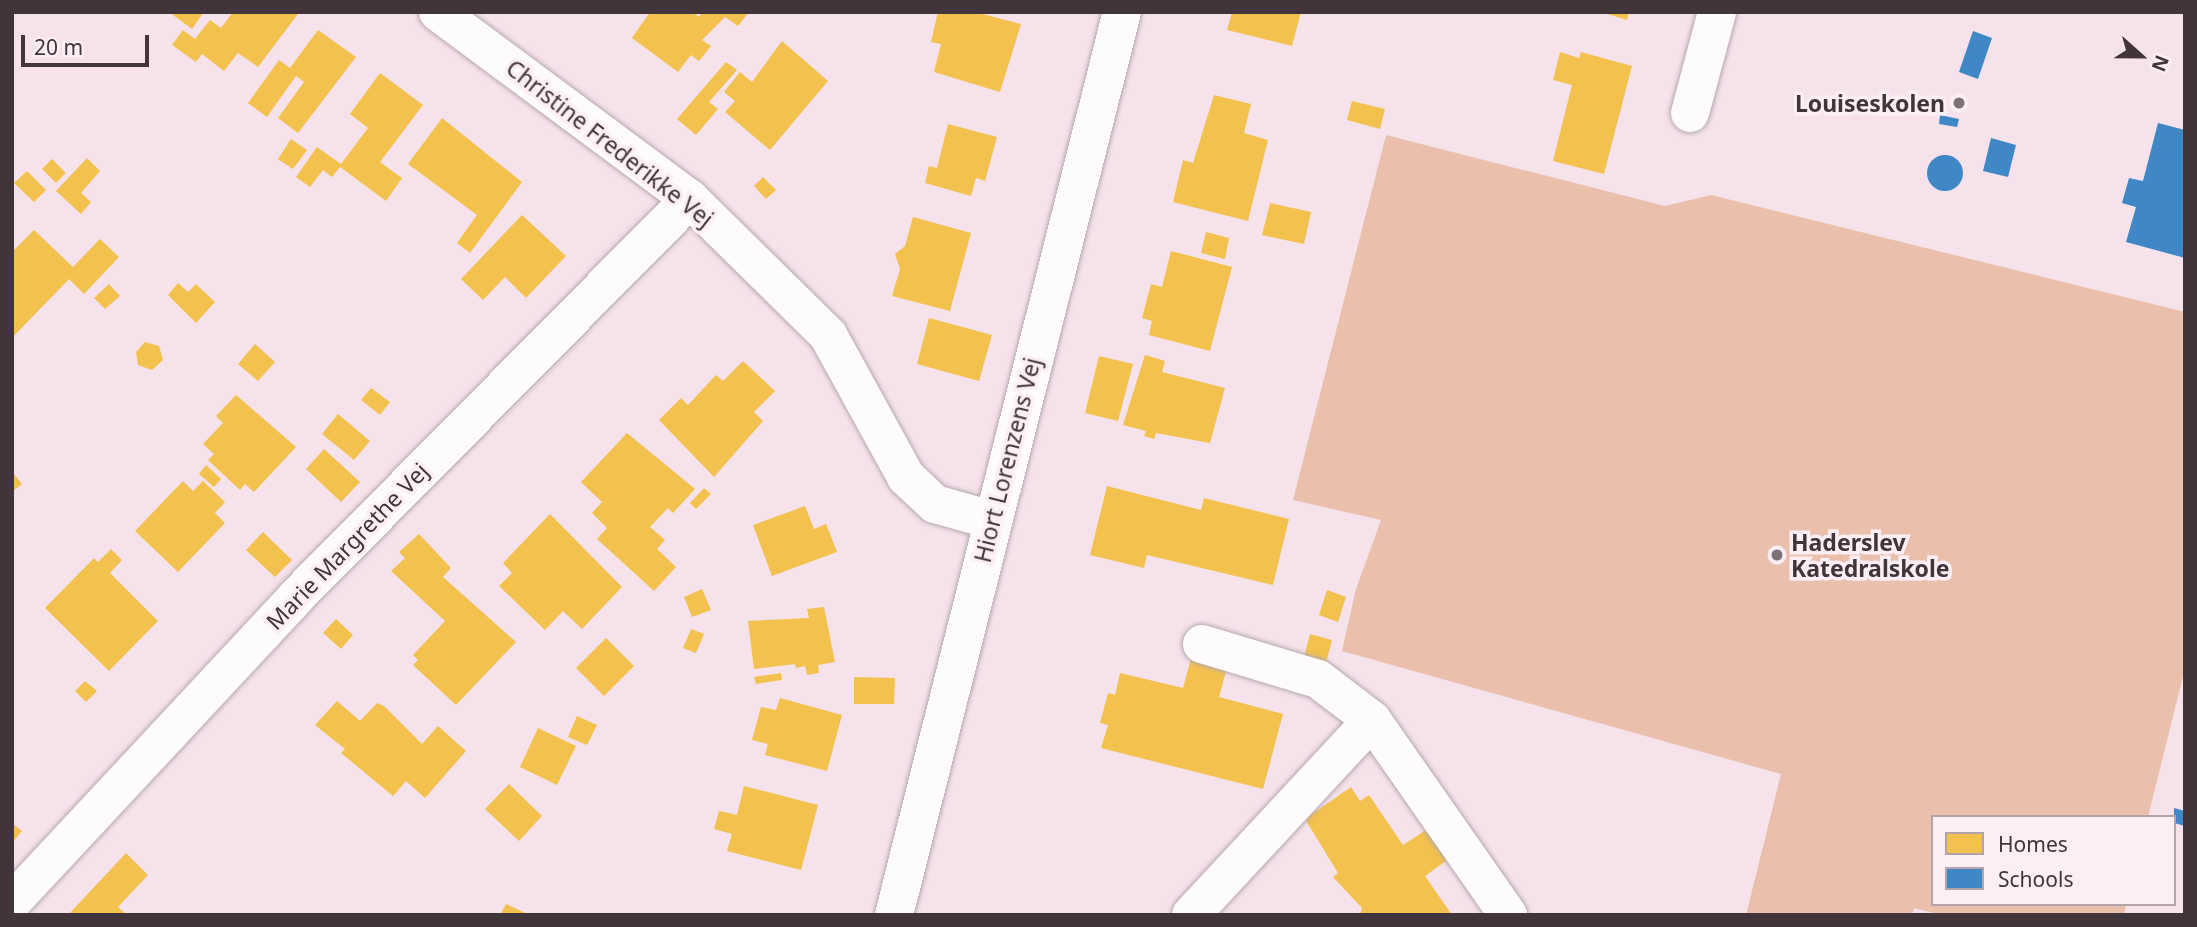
<!DOCTYPE html>
<html>
<head>
<meta charset="utf-8">
<style>
  body { margin:0 }
  #map { position:relative; width:2197px; height:927px; overflow:hidden; background:#f5e2eb; font-family:"Noto Sans",sans-serif }
  div>[style] { position:absolute }
  .green>* { inset:0; background:#eac0ac }
  .homes>* { inset:0; background:#f2c14e }
  .schools>* { inset:0; background:#3f88c5 }
  .round { border-radius:50% }
  .roads { filter:drop-shadow(0 0 2px #b6a8af) drop-shadow(0 0 2px #b6a8af) }
  .minor>* { height:38px; margin:-19px; padding:0 19px; transform-origin:19px; border-radius:19px; background:#fefbfc }
  .dots>* { width:19px; height:19px; translate:-50% -50%; box-sizing:border-box; border:4px solid #fceef5; border-radius:50% }
  span { translate:-50% -50%; white-space:nowrap; text-align:center; line-height:1.15; -webkit-text-stroke:7px #fceef5; paint-order:stroke }
  .poi-label { font-size:23px; color:#41343a; font-weight:700 }
  .right { translate:-100% -50%; text-align:right }
  .left { translate:0 -50%; text-align:left }
  .street-label { font-size:23px; color:#41343a }
  .frame { position:absolute; inset:0; border:14px solid #41343a; pointer-events:none }
  .legend { position:absolute; left:1931px; top:815px; width:245px; height:91px; box-sizing:border-box; background:#fceef5; border:2px solid #b1a4aa; margin:0; padding:9px 12px; list-style:none; font-size:21px; color:#41343a }
  .legend li { display:flex; align-items:center; gap:14px; height:35px }
  .legend b { width:35px; border:2px solid #b1a4aa }
  .north { position:absolute; left:2106px; top:21px; width:70px; height:70px; -webkit-text-stroke:5px #fceef5; paint-order:stroke; rotate:111deg; font-size:19px; font-weight:700; line-height:28px; text-align:center; color:#41343a }
  .north::after { content:''; display:block; margin:auto; width:24px; height:32px; background:#41343a; clip-path:polygon(50% 0,100% 100%,50% 72%,0 100%) }
  .scale { position:absolute; left:21px; top:35px; width:128px; height:32px; box-sizing:border-box; border:4px solid #41343a; border-top:0; padding-left:9px; font-size:21px; line-height:24px; white-space:nowrap; color:#41343a; -webkit-text-stroke:5px #fceef5; paint-order:stroke }
</style>
</head>
<body>
<div id="map">
  <div class="green">
    <div style="clip-path:polygon(1386px 135px,1665px 206px,1711px 195px,2185px 312px,2185px 668px,2148px 817px,1933px 817px,1933px 904px,2126px 904px,2124px 915px,1942px 915px,1914px 908px,1912px 915px,1746px 915px,1781px 774px,1342px 651px,1356px 589px,1381px 520px,1293px 500px)"></div>
  </div>
  <div class="homes">
    <div style="clip-path:polygon(169px 12px,204px 12px,192px 29px)"></div>
    <div style="clip-path:polygon(233px 12px,298px 14px,258px 67px,238px 53px,224px 71px,202px 54px,196px 62px,172px 45px,183px 30px,195px 39px,210px 20px,221px 28px)"></div>
    <div style="clip-path:polygon(650px 12px,693px 12px,699px 17px,702px 12px,749px 12px,738px 26px,725px 17px,702px 40px,711px 46px,699px 61px,691px 55px,678px 72px,632px 38px)"></div>
    <div style="clip-path:polygon(938px 12px,975px 12px,1021px 24px,1000px 92px,934px 72px,941px 44px,931px 42px)"></div>
    <div style="clip-path:polygon(1232px 12px,1301px 12px,1292px 46px,1227px 30px)"></div>
    <div style="clip-path:polygon(1601px 12px,1629px 12px,1627px 20px)"></div>
    <div style="clip-path:polygon(318px 30px,356px 57px,298px 133px,278px 118px,304px 82px,296px 76px,267px 117px,248px 103px,279px 60px,290px 68px)"></div>
    <div style="clip-path:polygon(782px 41px,828px 81px,770px 150px,725px 112px,735px 101px,724px 92px,740px 72px,752px 82px)"></div>
    <div style="clip-path:polygon(1560px 52px,1579px 58px,1581px 52px,1632px 66px,1604px 174px,1553px 161px,1572px 85px,1553px 80px)"></div>
    <div style="clip-path:polygon(726px 62px,737px 70px,709px 102px,718px 109px,696px 135px,677px 119px)"></div>
    <div style="clip-path:polygon(380px 73px,423px 105px,380px 162px,402px 178px,386px 201px,340px 167px,332px 177px,323px 170px,310px 187px,296px 177px,317px 147px,341px 164px,368px 128px,350px 114px)"></div>
    <div style="clip-path:polygon(1214px 95px,1251px 104px,1244px 133px,1268px 140px,1248px 221px,1173px 202px,1183px 160px,1193px 163px)"></div>
    <div style="clip-path:polygon(1352px 101px,1385px 109px,1380px 129px,1347px 120px)"></div>
    <div style="clip-path:polygon(442px 118px,522px 182px,470px 253px,457px 243px,477px 215px,408px 164px)"></div>
    <div style="clip-path:polygon(948px 124px,997px 137px,985px 181px,976px 178px,971px 196px,925px 183px,929px 166px,937px 168px)"></div>
    <div style="clip-path:polygon(291px 139px,307px 150px,293px 169px,278px 159px)"></div>
    <div style="clip-path:polygon(87px 158px,100px 171px,81px 193px,91px 202px,81px 214px,56px 191px)"></div>
    <div style="clip-path:polygon(52px 159px,66px 173px,56px 183px,42px 169px)"></div>
    <div style="clip-path:polygon(27px 171px,46px 190px,34px 202px,14px 183px)"></div>
    <div style="clip-path:polygon(763px 177px,776px 190px,766px 199px,754px 186px)"></div>
    <div style="clip-path:polygon(1270px 203px,1311px 212px,1304px 244px,1262px 235px)"></div>
    <div style="clip-path:polygon(522px 215px,566px 256px,526px 298px,505px 277px,483px 300px,461px 279px)"></div>
    <div style="clip-path:polygon(913px 217px,971px 233px,950px 311px,892px 296px,900px 269px,895px 254px,905px 246px)"></div>
    <div style="clip-path:polygon(34px 230px,73px 267px,100px 239px,119px 257px,84px 294px,69px 279px,12px 338px,12px 252px)"></div>
    <div style="clip-path:polygon(1206px 232px,1229px 238px,1225px 259px,1201px 253px)"></div>
    <div style="clip-path:polygon(1171px 251px,1232px 267px,1210px 351px,1149px 335px,1152px 321px,1142px 318px,1151px 284px,1162px 287px)"></div>
    <div style="clip-path:polygon(178px 283px,188px 292px,196px 284px,215px 302px,196px 323px,168px 295px)"></div>
    <div style="clip-path:polygon(109px 284px,120px 296px,105px 309px,94px 298px)"></div>
    <div style="clip-path:polygon(929px 318px,992px 335px,979px 381px,917px 364px)"></div>
    <div style="clip-path:polygon(145px 342px,159px 346px,163px 360px,152px 370px,138px 365px,136px 352px)"></div>
    <div style="clip-path:polygon(255px 344px,275px 362px,258px 381px,238px 364px)"></div>
    <div style="clip-path:polygon(1145px 355px,1165px 361px,1162px 372px,1225px 388px,1210px 443px,1156px 433px,1154px 439px,1144px 436px,1146px 431px,1123px 425px)"></div>
    <div style="clip-path:polygon(1099px 356px,1133px 364px,1118px 421px,1085px 413px)"></div>
    <div style="clip-path:polygon(743px 361px,775px 391px,754px 412px,763px 421px,714px 477px,659px 420px,681px 398px,688px 405px,716px 375px,723px 381px)"></div>
    <div style="clip-path:polygon(371px 388px,390px 402px,380px 415px,361px 400px)"></div>
    <div style="clip-path:polygon(236px 395px,296px 447px,254px 492px,245px 484px,240px 490px,208px 460px,214px 454px,203px 444px,223px 423px,216px 416px)"></div>
    <div style="clip-path:polygon(338px 414px,370px 441px,354px 460px,322px 434px)"></div>
    <div style="clip-path:polygon(627px 433px,695px 489px,673px 513px,668px 508px,650px 527px,665px 540px,657px 549px,676px 567px,654px 591px,597px 539px,607px 528px,592px 513px,602px 502px,581px 482px)"></div>
    <div style="clip-path:polygon(324px 449px,360px 482px,341px 502px,306px 469px)"></div>
    <div style="clip-path:polygon(206px 465px,221px 479px,214px 487px,199px 474px)"></div>
    <div style="clip-path:polygon(14px 474px,22px 484px,12px 492px,12px 476px)"></div>
    <div style="clip-path:polygon(183px 481px,193px 491px,203px 481px,225px 502px,215px 513px,225px 523px,178px 572px,135px 531px)"></div>
    <div style="clip-path:polygon(1107px 486px,1201px 510px,1204px 498px,1289px 519px,1273px 585px,1147px 555px,1144px 568px,1090px 555px)"></div>
    <div style="clip-path:polygon(704px 488px,711px 494px,696px 509px,690px 503px)"></div>
    <div style="clip-path:polygon(805px 506px,814px 529px,826px 524px,837px 552px,772px 576px,753px 525px)"></div>
    <div style="clip-path:polygon(550px 514px,622px 587px,582px 629px,563px 611px,545px 630px,499px 586px,512px 573px,503px 563px)"></div>
    <div style="clip-path:polygon(263px 532px,292px 560px,275px 577px,246px 550px)"></div>
    <div style="clip-path:polygon(419px 534px,451px 568px,443px 577px,516px 642px,456px 705px,413px 665px,418px 660px,413px 655px,445px 621px,391px 571px,405px 558px,399px 552px)"></div>
    <div style="clip-path:polygon(111px 549px,122px 560px,110px 573px,158px 621px,109px 671px,45px 608px,94px 558px,98px 562px)"></div>
    <div style="clip-path:polygon(702px 589px,711px 610px,692px 617px,684px 597px)"></div>
    <div style="clip-path:polygon(1327px 590px,1346px 597px,1338px 622px,1319px 615px)"></div>
    <div style="clip-path:polygon(824px 607px,835px 662px,818px 665px,819px 673px,807px 675px,805px 666px,796px 668px,795px 664px,754px 669px,748px 621px,809px 618px,807px 609px)"></div>
    <div style="clip-path:polygon(336px 619px,353px 635px,341px 649px,323px 633px)"></div>
    <div style="clip-path:polygon(691px 629px,704px 634px,696px 653px,683px 648px)"></div>
    <div style="clip-path:polygon(1310px 634px,1332px 640px,1326px 663px,1304px 657px)"></div>
    <div style="clip-path:polygon(606px 638px,634px 666px,604px 696px,576px 668px)"></div>
    <div style="clip-path:polygon(1192px 655px,1228px 664px,1219px 697px,1283px 714px,1263px 789px,1101px 748px,1108px 725px,1100px 723px,1108px 693px,1115px 695px,1120px 673px,1183px 688px)"></div>
    <div style="clip-path:polygon(781px 673px,782px 680px,756px 684px,754px 677px)"></div>
    <div style="clip-path:polygon(854px 677px,895px 678px,894px 704px,854px 704px)"></div>
    <div style="clip-path:polygon(85px 681px,97px 691px,86px 702px,75px 691px)"></div>
    <div style="clip-path:polygon(780px 698px,842px 715px,827px 771px,765px 755px,768px 744px,752px 740px,761px 707px,776px 710px)"></div>
    <div style="clip-path:polygon(337px 701px,360px 721px,377px 703px,384px 706px,422px 744px,438px 726px,466px 751px,425px 798px,406px 781px,393px 796px,341px 753px,345px 749px,315px 725px)"></div>
    <div style="clip-path:polygon(577px 716px,597px 725px,587px 745px,568px 737px)"></div>
    <div style="clip-path:polygon(538px 728px,576px 746px,557px 785px,520px 767px)"></div>
    <div style="clip-path:polygon(509px 784px,542px 816px,519px 841px,485px 809px)"></div>
    <div style="clip-path:polygon(744px 786px,818px 805px,801px 870px,727px 851px,732px 834px,714px 829px,719px 811px,737px 815px)"></div>
    <div style="clip-path:polygon(1351px 787px,1360px 801px,1369px 795px,1403px 845px,1432px 826px,1453px 856px,1425px 876px,1452px 915px,1360px 915px,1362px 908px,1333px 877px,1338px 873px,1305px 819px)"></div>
    <div style="clip-path:polygon(12px 823px,22px 831px,12px 843px)"></div>
    <div style="clip-path:polygon(126px 853px,148px 875px,118px 907px,127px 915px,68px 915px)"></div>
    <div style="clip-path:polygon(506px 904px,530px 915px,500px 915px)"></div>
  </div>
  <div class="schools">
    <div style="clip-path:polygon(1973px 31px,1992px 38px,1978px 79px,1959px 72px)"></div>
    <div style="clip-path:polygon(1940px 115px,1959px 119px,1957px 127px,1939px 124px)"></div>
    <div style="clip-path:polygon(2158px 123px,2185px 130px,2185px 258px,2126px 242px,2136px 207px,2122px 203px,2129px 178px,2143px 181px)"></div>
    <div style="clip-path:polygon(1991px 138px,2016px 145px,2008px 177px,1983px 171px)"></div>
    <div class="round" style="left:1927px;top:155px;width:36px;height:36px"></div>
    <div style="clip-path:polygon(2174px 808px,2185px 811px,2185px 826px,2174px 823px)"></div>
  </div>
  <div class="roads">
    <div class="minor">
      <div style="left:438px;top:12px;width:314px;rotate:36.6deg"></div>
      <div style="left:690px;top:199px;width:194px;rotate:44.6deg"></div>
      <div style="left:828px;top:335px;width:162px;rotate:61.2deg"></div>
      <div style="left:906px;top:477px;width:40px;rotate:43deg"></div>
      <div style="left:935px;top:504px;width:59px;rotate:15.7deg"></div>
      <div style="left:1690px;top:113px;width:105px;rotate:-75deg"></div>
      <div style="left:1202px;top:644px;width:121px;rotate:16.8deg"></div>
      <div style="left:1318px;top:679px;width:68px;rotate:37.2deg"></div>
      <div style="left:1372px;top:720px;width:238px;rotate:55.1deg"></div>
      <div style="left:12px;top:902px;width:417px;rotate:-47deg"></div>
      <div style="left:296px;top:597px;width:560px;rotate:-45.29deg"></div>
      <div style="left:894px;top:915px;width:931px;rotate:-75.83deg"></div>
      <div style="left:1191px;top:915px;width:266px;rotate:-47.1deg"></div>
    </div>
  </div>
  <div class="dots">
    <div style="left:1959px;top:103px;background:#807178"></div>
    <div style="left:1777px;top:555px;background:#807178"></div>
  </div>
  <div class="poi-label">
    <span class="right" style="left:1945px;top:103px">Louiseskolen</span>
    <span class="left" style="left:1791px;top:555px">Haderslev<br>Katedralskole</span>
  </div>
  <div class="street-label">
    <span style="left:610px;top:143px;rotate:38deg">Christine Frederikke Vej</span>
    <span style="left:1007px;top:460px;rotate:-76deg">Hiort Lorenzens Vej</span>
    <span style="left:347px;top:546px;rotate:-46deg">Marie Margrethe Vej</span>
  </div>
  <div class="frame"></div>
  <ul class="legend">
  <li><b style="height:19px;background:#f2c14e"></b>Homes</li>
  <li><b style="height:19px;background:#3f88c5"></b>Schools</li>
  </ul>
  <div class="north">N</div>
  <div class="scale">20 m</div>
</div>
</body>
</html>
